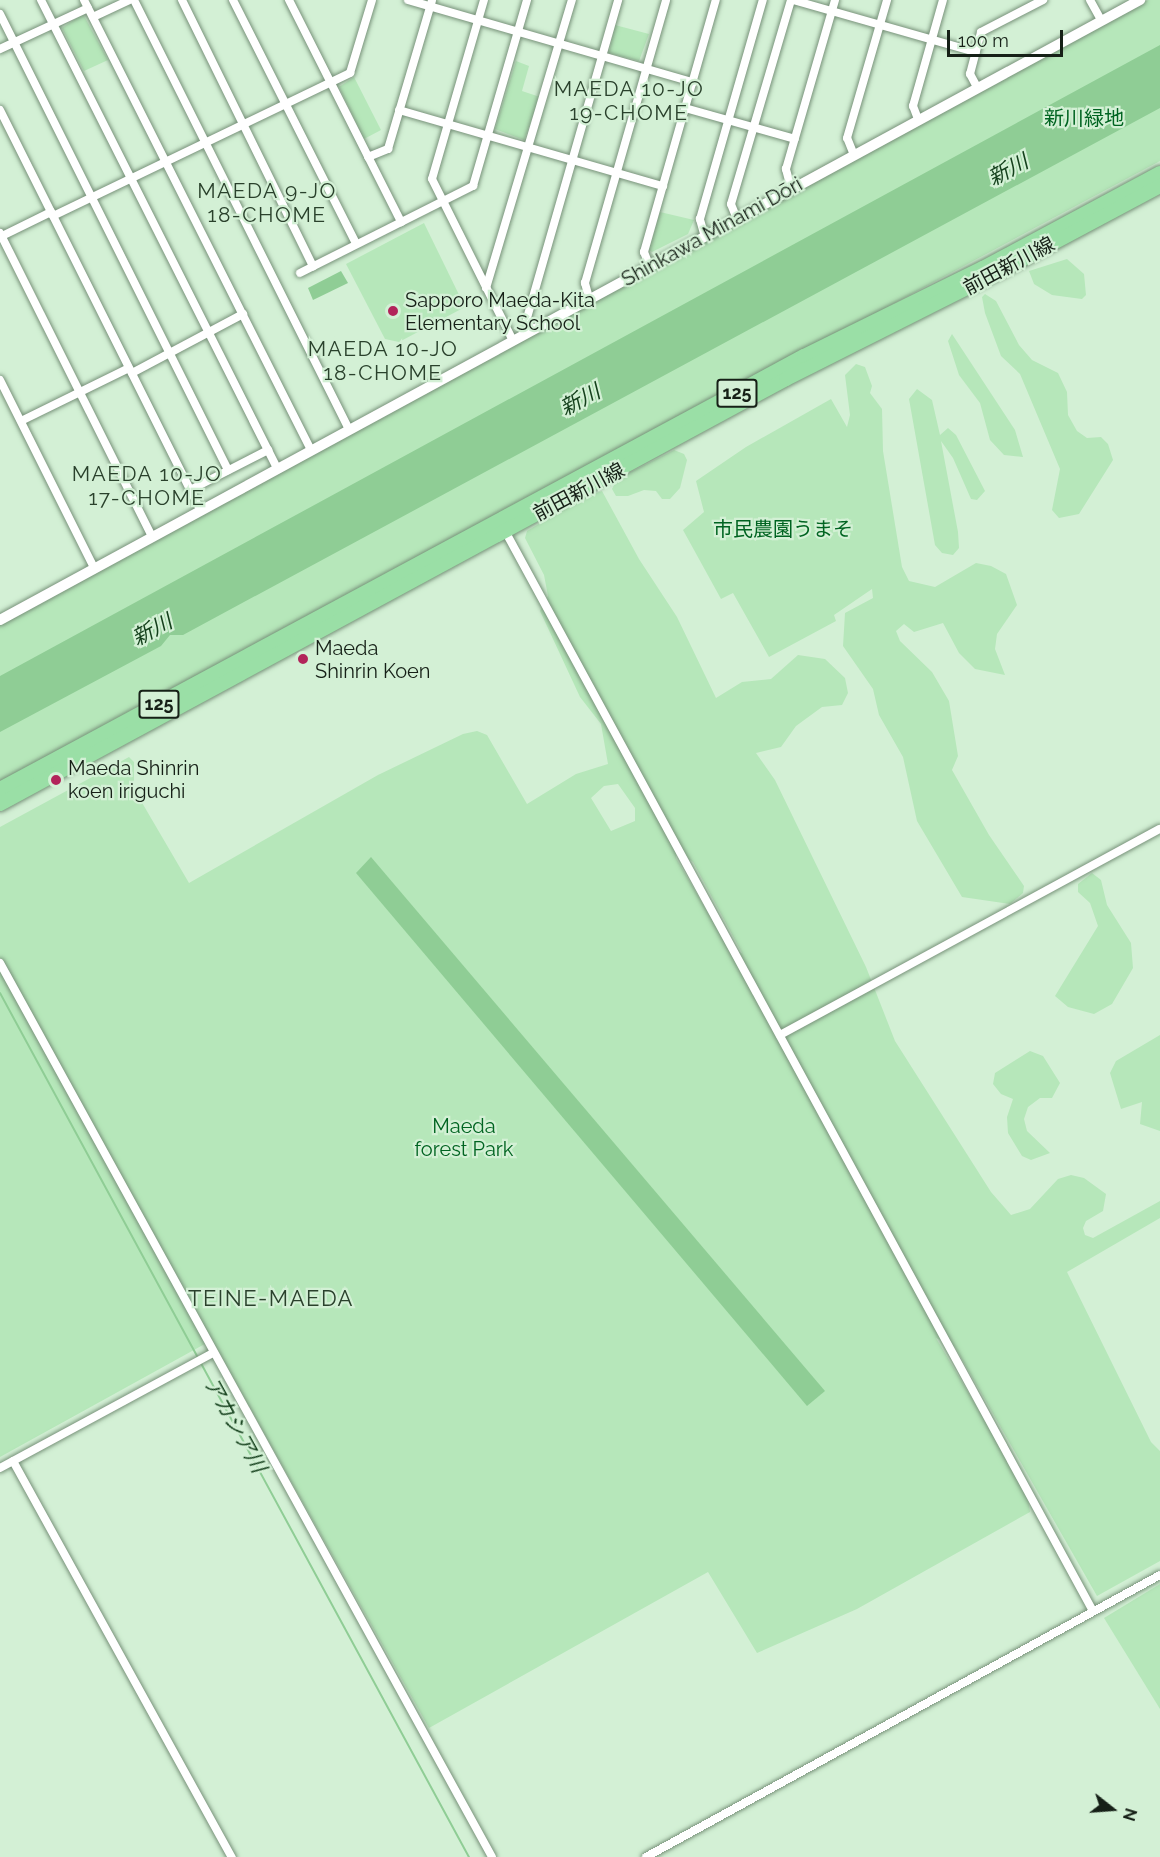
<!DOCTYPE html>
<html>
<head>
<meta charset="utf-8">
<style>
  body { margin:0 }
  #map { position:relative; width:1160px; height:1857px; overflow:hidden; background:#d3f0d5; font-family:Raleway,"Noto Sans JP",sans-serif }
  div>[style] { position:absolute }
  .green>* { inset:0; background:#b6e7ba }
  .water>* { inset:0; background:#8fcd95 }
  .stream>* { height:2px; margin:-1px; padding:0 1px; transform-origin:1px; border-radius:1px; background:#8fcd95 }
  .roads { filter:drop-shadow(0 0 2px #78927a) drop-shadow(0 0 2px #78927a) }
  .minor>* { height:8px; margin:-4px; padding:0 4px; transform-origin:4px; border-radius:4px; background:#fff }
  .tertiary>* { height:10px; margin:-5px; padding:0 5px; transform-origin:5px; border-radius:5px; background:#fff }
  .primary>* { height:14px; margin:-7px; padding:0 7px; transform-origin:7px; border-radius:7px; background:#9adfa6 }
  .dots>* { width:16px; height:16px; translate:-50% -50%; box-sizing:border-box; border:3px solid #d3f0d5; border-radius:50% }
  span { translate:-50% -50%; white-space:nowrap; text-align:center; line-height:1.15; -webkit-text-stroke:4.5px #d3f0d5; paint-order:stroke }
  .shield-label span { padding:2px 4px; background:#d3f0d5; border:2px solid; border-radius:4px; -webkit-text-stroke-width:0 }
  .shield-label { font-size:18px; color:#162017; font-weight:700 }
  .park-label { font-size:20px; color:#006421 }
  .street-label { font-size:20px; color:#162017 }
  .poi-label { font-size:20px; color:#162017 }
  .left { translate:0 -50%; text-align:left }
  .neighbourhood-label { font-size:21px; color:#2a412c; letter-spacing:1.5px }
  .water-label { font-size:21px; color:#14401c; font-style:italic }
  .quarter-label { font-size:22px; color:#2a412c; letter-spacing:1.5px }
  .north { position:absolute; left:1082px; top:1779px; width:60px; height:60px; -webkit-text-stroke:4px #d3f0d5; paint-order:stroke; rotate:107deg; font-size:16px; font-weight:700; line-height:24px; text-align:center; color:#162017 }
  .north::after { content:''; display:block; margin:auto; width:21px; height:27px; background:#162017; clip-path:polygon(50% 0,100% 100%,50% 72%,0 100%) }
  .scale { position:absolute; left:947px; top:30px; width:116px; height:27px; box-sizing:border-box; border:3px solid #162017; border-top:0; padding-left:8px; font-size:18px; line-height:21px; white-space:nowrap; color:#162017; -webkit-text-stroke:4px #d3f0d5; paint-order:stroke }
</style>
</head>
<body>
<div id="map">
  <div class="green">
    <div style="clip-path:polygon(1148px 0,1160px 0,1160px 161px,0 782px,0 625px)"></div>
    <div style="clip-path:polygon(83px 14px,108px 60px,84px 71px,62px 28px)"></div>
    <div style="clip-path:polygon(615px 25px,649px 34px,639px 61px,609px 53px)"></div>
    <div style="clip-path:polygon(516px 61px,529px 66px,522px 91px,540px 97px,524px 140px,495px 129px)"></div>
    <div style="clip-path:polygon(354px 77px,381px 130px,364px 139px,339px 87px)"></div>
    <div style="clip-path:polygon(660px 212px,694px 220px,688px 234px,652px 252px,649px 250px)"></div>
    <div style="clip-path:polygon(424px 223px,465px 307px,399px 342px,385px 339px,346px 264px)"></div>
    <div style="clip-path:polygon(1067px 259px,1084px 274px,1086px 295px,1082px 299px,1052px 295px,1034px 284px,1029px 271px)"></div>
    <div style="clip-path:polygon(985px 294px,996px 301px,1019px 345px,1032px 360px,1058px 373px,1067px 392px,1068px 415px,1077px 431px,1087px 438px,1101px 437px,1108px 444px,1113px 460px,1079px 514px,1059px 518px,1052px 510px,1060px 469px,1020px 374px,1001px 356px,985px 313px,982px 297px)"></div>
    <div style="clip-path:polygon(952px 334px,1015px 430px,1023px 457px,1004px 455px,990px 440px,980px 403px,959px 375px,948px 341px)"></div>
    <div style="clip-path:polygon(856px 364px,865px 367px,872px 386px,870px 393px,882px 409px,883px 451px,902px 567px,909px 581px,935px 587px,976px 563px,991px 566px,1006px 574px,1017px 605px,997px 634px,995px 649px,1005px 675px,975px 669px,959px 653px,943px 623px,914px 632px,904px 624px,896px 631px,900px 641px,932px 672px,949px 701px,958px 756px,952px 770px,989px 835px,1024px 886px,1023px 893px,1010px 904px,962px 897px,917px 821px,903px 757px,879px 715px,873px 689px,843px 646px,845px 613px,873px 598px,872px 589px,834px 615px,836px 621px,769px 657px,733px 593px,721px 599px,683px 530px,704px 512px,696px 481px,746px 447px,831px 399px,847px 427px,850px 415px,845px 375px)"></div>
    <div style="clip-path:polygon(917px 389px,932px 400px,940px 435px,948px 428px,956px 435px,985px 491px,977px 500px,971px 499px,953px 458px,941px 441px,958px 532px,959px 548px,953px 555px,942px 553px,935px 545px,909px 399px)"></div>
    <div style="clip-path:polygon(674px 450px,684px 454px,687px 460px,680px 488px,670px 499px,662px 499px,656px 491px,644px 490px,628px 496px,616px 496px,612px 489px,617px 479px)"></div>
    <div style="clip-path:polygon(evenodd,602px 491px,639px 559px,677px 617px,716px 698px,742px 682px,771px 679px,798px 655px,825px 659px,845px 678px,848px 693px,842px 705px,822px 707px,796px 726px,781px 747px,756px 753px,775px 780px,866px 967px,895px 1041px,991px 1192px,1011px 1215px,1030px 1209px,1058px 1179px,1071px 1175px,1084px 1178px,1106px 1194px,1103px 1211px,1086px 1221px,1083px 1228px,1085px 1235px,1093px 1238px,1160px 1201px,1160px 1218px,1067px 1272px,1151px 1442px,1160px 1451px,1160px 1561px,1097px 1596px,955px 1347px,936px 1338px,1027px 1492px,1030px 1512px,857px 1609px,757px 1653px,708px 1572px,429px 1728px,212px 1340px,0 1457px,0 827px,129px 757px,134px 762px,134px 789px,189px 883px,378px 775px,463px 734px,477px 731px,487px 735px,527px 804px,576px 774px,608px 764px,601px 724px,580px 697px,540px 611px,548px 596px,544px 575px,525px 538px,527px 531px,584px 497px,602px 491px,618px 784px,635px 808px,635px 821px,611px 831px,591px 798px,604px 786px,618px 784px,602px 491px,676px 851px,693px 862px,742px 953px,729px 949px,676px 858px,676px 851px)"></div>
    <div style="clip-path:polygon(1092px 873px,1101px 880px,1107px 905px,1131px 943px,1133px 968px,1112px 1004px,1094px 1014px,1068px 1007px,1055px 996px,1098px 926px,1090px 903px,1078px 892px,1078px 884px)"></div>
    <div style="clip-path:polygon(1160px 1035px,1160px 1131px,1140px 1124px,1142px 1102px,1121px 1109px,1110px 1073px,1116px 1061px)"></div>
    <div style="clip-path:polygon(1030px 1051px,1043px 1056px,1060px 1083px,1052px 1098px,1040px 1098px,1028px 1107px,1024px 1119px,1027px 1131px,1050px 1153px,1031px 1160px,1022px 1156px,1008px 1133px,1007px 1117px,1013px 1099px,1001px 1094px,993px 1084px,995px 1073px)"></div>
    <div style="clip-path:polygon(1160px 1584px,1160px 1709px,1104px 1618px)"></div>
  </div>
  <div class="water">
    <div style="clip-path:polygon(1160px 45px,1160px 108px,183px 635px,170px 635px,161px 646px,0 732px,0 676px)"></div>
    <div style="clip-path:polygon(341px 271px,348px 283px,313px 300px,308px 288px)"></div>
    <div style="clip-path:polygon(371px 857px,825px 1391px,807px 1406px,356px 873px)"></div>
  </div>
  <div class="stream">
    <div style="left:0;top:993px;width:983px;rotate:61.51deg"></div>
  </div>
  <div class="roads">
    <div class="minor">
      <div style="left:41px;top:0;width:524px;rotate:63.24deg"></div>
      <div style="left:84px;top:0;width:504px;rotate:63.23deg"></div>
      <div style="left:134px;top:0;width:480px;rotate:63.4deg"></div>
      <div style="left:182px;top:0;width:297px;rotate:63.8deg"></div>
      <div style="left:233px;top:0;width:273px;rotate:63.2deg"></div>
      <div style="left:289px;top:0;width:249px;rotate:63.2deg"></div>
      <div style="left:408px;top:0;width:297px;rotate:16.1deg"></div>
      <div style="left:484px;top:0;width:186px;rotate:106.2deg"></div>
      <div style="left:432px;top:179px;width:181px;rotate:63.4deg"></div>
      <div style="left:793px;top:0;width:190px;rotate:15.9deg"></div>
      <div style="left:1090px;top:0;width:23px;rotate:61deg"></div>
      <div style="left:0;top:14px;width:510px;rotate:63.43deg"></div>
      <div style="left:93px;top:17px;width:40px;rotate:-25deg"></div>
      <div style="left:0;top:49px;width:97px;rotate:-25deg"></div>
      <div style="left:977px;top:87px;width:15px;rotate:-118deg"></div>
      <div style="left:970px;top:74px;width:43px;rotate:-75.3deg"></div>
      <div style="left:981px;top:32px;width:70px;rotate:-27.3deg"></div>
      <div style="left:685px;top:108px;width:114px;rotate:15.7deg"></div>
      <div style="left:0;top:110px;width:447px;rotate:63.4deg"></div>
      <div style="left:399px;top:110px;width:275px;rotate:16.1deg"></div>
      <div style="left:918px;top:119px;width:14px;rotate:-111deg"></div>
      <div style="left:913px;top:106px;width:110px;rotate:-74.2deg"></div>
      <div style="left:854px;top:155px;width:18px;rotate:-112deg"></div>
      <div style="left:847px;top:138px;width:144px;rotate:-73.8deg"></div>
      <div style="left:368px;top:157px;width:22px;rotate:-22deg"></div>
      <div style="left:388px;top:149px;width:155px;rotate:-73.5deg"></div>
      <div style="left:791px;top:188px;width:20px;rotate:-105deg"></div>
      <div style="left:786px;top:169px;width:176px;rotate:-73.8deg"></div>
      <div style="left:53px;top:216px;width:330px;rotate:-25.7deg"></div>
      <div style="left:350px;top:73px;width:76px;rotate:-73.2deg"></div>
      <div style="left:737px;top:219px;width:16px;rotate:-112deg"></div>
      <div style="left:731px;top:204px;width:213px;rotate:-73.6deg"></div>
      <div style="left:0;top:233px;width:340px;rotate:63.4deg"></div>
      <div style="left:0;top:237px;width:57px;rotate:-26.1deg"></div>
      <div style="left:705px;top:237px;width:19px;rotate:-106deg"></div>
      <div style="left:700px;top:219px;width:228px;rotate:-74deg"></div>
      <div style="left:649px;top:265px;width:14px;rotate:-111deg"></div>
      <div style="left:644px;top:252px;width:262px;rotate:-74.1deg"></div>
      <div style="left:300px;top:273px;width:194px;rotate:-26.7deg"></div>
      <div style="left:473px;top:186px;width:194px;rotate:-73.8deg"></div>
      <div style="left:486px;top:288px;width:301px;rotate:-73.4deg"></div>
      <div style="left:589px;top:298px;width:16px;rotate:-105deg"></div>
      <div style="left:585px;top:283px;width:294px;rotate:-74deg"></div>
      <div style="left:532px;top:331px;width:14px;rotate:-111deg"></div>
      <div style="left:527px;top:318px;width:331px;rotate:-74deg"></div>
      <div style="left:132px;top:373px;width:126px;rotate:-28deg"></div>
      <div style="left:0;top:380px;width:210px;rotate:63.4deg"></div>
      <div style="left:21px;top:421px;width:120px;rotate:-26.1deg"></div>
      <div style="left:190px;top:490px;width:88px;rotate:-27.1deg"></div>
      <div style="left:504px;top:529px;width:1232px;rotate:61.44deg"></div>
      <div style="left:0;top:963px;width:1020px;rotate:61.17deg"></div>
      <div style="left:780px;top:1035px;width:432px;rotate:-28.5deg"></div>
      <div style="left:13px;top:1461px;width:453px;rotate:61.1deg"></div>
      <div style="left:0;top:1468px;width:242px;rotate:-28.4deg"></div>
      <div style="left:646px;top:1857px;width:586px;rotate:-28.75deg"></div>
    </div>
    <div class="tertiary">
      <div style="left:0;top:620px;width:1298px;rotate:-28.54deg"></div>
    </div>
    <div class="primary">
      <div style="left:0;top:789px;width:913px;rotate:-28.31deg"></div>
      <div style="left:804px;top:356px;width:199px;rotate:-26.2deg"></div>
      <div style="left:983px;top:268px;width:201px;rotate:-28.2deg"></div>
      <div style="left:0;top:804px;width:894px;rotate:-28.4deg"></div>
      <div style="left:786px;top:379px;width:238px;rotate:-26.7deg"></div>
      <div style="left:999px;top:272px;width:183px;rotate:-28.1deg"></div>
    </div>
  </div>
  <div class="dots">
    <div style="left:393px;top:311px;background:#b2245a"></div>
    <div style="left:303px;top:659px;background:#b2245a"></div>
    <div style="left:56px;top:780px;background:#b2245a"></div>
  </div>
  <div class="shield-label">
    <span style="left:737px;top:393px">125</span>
    <span style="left:159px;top:704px">125</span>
  </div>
  <div class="park-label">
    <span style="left:1084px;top:118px">新川緑地</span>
    <span style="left:783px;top:529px">市民農園うまそ</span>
    <span style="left:464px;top:1138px">Maeda<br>forest Park</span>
  </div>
  <div class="street-label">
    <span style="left:712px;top:232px;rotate:-29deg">Shinkawa Minami Dōri</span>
    <span style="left:1009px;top:266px;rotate:-28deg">前田新川線</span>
    <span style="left:579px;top:492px;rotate:-28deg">前田新川線</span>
  </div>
  <div class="poi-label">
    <span class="left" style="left:405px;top:312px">Sapporo Maeda-Kita<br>Elementary School</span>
    <span class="left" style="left:315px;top:660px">Maeda<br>Shinrin Koen</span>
    <span class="left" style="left:68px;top:780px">Maeda Shinrin<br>koen iriguchi</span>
  </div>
  <div class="neighbourhood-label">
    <span style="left:629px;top:101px">MAEDA 10-JO<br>19-CHOME</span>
    <span style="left:267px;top:203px">MAEDA 9-JO<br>18-CHOME</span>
    <span style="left:383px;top:361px">MAEDA 10-JO<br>18-CHOME</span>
    <span style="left:147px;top:486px">MAEDA 10-JO<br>17-CHOME</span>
  </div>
  <div class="water-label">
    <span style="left:1008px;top:170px;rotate:-28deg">新川</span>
    <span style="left:580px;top:400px;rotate:-28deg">新川</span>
    <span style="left:152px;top:630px;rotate:-28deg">新川</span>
    <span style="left:235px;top:1425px;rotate:61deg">アカシア川</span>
  </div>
  <div class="quarter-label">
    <span style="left:271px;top:1299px">TEINE-MAEDA</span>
  </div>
  <div class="north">N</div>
  <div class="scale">100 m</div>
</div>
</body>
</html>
